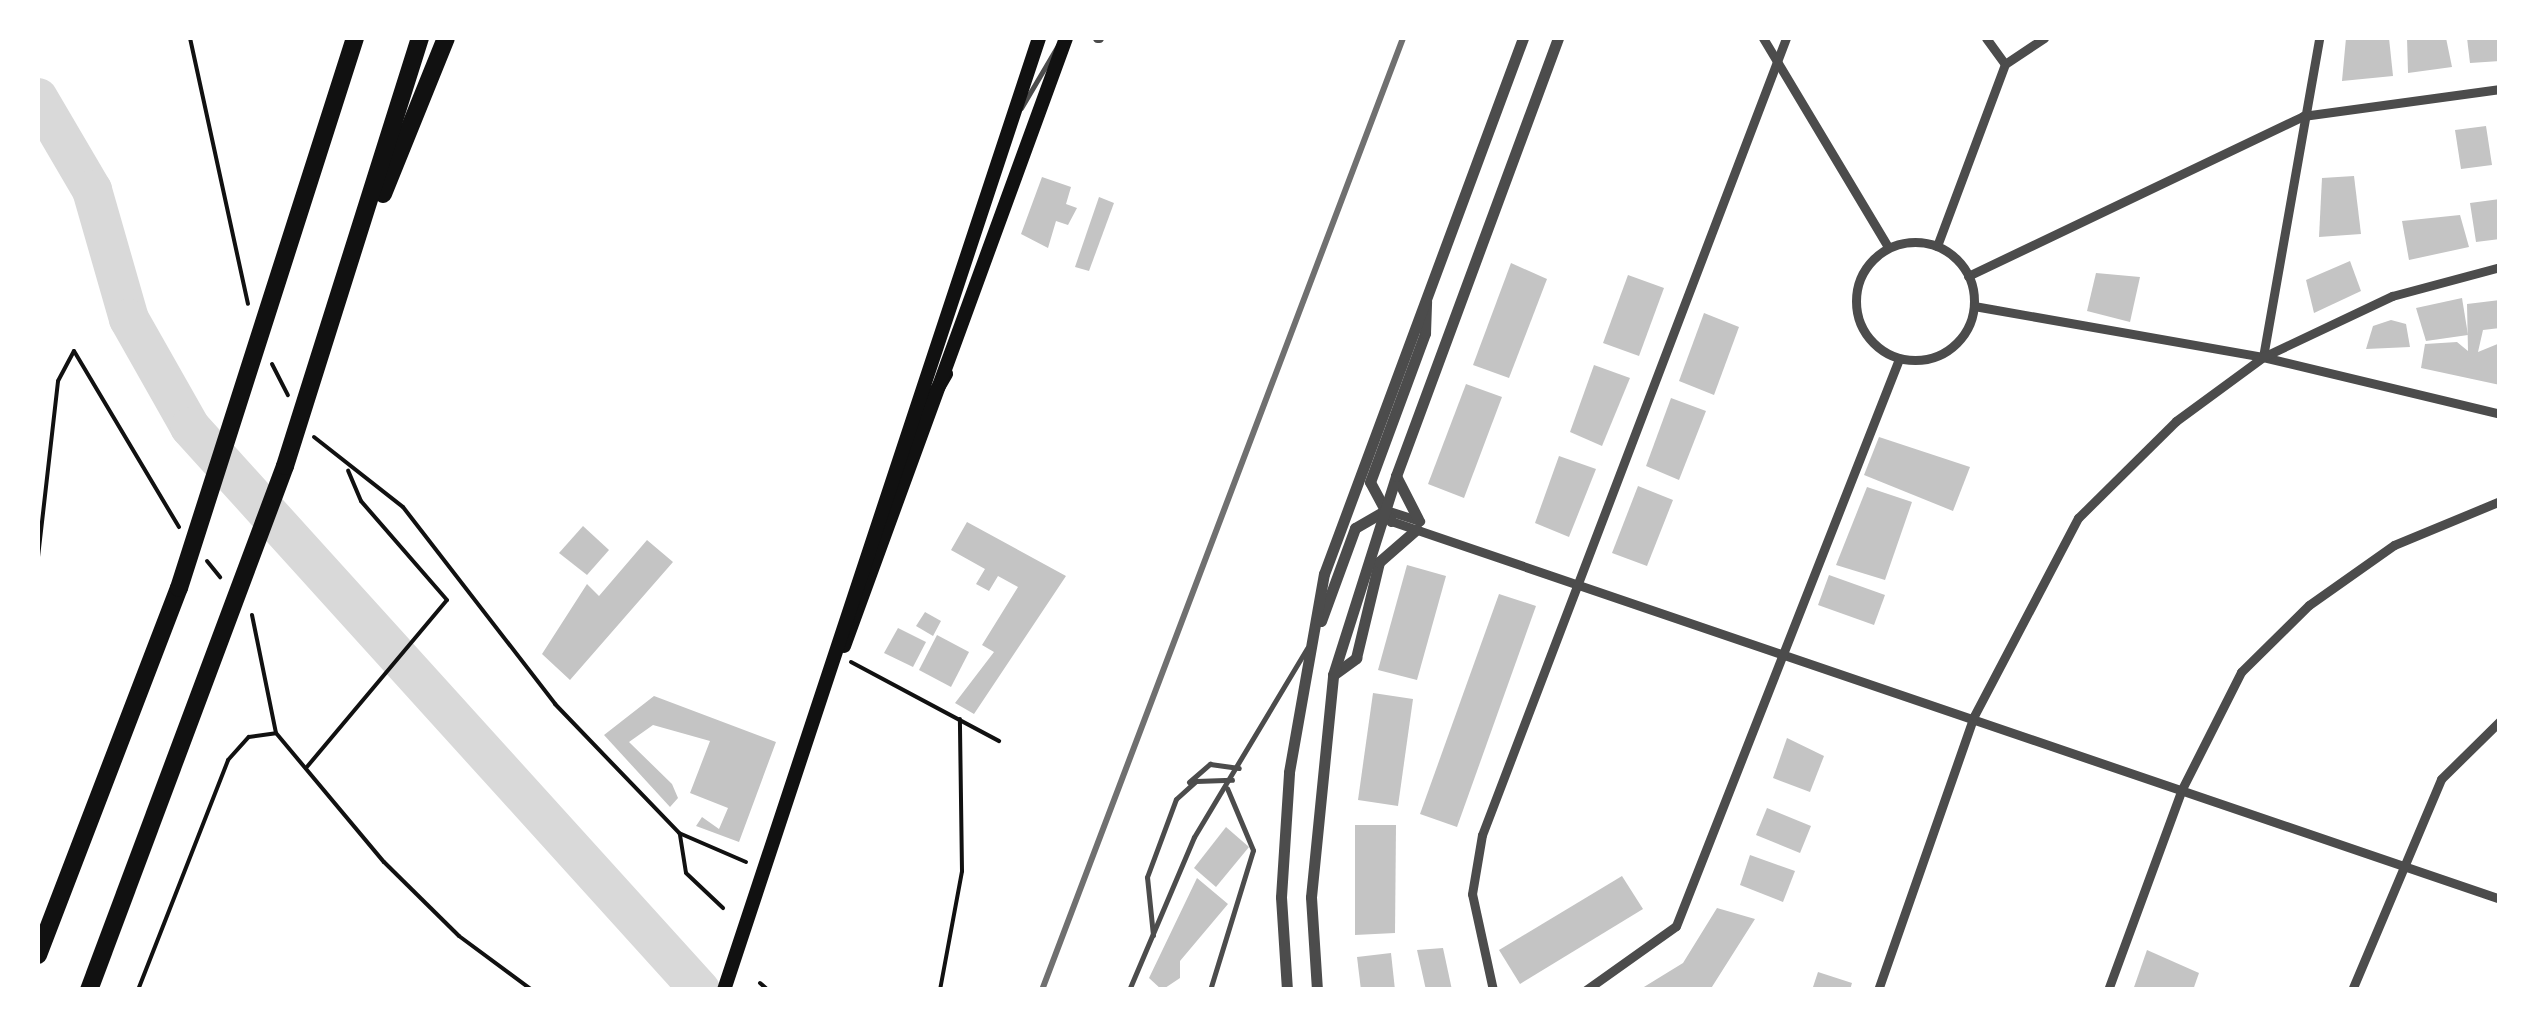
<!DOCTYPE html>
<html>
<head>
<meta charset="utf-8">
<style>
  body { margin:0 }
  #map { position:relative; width:2537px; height:1027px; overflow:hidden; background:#fff; font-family:"Archivo Narrow",sans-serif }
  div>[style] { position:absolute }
  .river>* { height:40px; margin:-20px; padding:0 20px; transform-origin:20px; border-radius:20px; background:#d9d9d9 }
  .building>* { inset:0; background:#c4c4c4 }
  .path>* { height:4px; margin:-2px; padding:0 2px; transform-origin:2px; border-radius:2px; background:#111 }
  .service>* { height:5px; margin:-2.5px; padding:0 2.5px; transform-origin:2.5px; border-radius:2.5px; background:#4c4c4c }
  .minor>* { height:9px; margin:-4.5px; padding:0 4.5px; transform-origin:4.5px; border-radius:4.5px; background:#4c4c4c }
  .minor>.ring { margin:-4.5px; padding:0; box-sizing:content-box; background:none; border:9px solid #4c4c4c; border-radius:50% }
  .tertiary>* { height:11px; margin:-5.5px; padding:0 5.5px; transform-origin:5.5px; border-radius:5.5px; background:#4c4c4c }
  .secondary>* { height:14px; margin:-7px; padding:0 7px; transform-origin:7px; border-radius:7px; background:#111 }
  .motorway>* { height:18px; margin:-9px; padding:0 9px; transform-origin:9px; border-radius:9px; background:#111 }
  .rail>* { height:6px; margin:-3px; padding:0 3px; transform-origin:3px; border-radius:3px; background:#707070 }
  span { translate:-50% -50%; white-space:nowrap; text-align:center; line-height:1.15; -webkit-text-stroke:10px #fff; paint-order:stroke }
  .frame { position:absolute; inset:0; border:40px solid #fff; pointer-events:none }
</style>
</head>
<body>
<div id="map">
  <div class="river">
    <div style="left:38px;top:98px;width:107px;rotate:59.6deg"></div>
    <div style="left:92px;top:190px;width:134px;rotate:74deg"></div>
    <div style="left:129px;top:319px;width:124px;rotate:60.5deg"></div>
    <div style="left:190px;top:427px;width:760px;rotate:47.83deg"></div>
  </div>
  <div class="building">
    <div style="clip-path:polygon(2346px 38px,2389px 38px,2393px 76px,2342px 81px)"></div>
    <div style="clip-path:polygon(2407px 38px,2446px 38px,2452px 67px,2408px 73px)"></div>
    <div style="clip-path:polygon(2467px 38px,2500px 38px,2500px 61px,2470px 63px)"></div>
    <div style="clip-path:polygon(2486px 126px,2492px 165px,2461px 169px,2455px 130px)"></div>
    <div style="clip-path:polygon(2354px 176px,2361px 234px,2319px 237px,2322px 178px)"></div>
    <div style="clip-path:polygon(1042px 177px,1071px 187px,1066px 204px,1077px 208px,1068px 225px,1056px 221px,1048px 248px,1021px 234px)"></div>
    <div style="clip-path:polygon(1099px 197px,1114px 203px,1089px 271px,1075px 267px)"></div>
    <div style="clip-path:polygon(2500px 199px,2500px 239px,2476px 242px,2470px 203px)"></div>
    <div style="clip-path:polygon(2460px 215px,2469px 247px,2409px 260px,2402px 221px)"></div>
    <div style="clip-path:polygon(2350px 261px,2361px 291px,2314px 313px,2306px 280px)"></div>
    <div style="clip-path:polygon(1511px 263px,1547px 279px,1509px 378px,1473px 365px)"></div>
    <div style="clip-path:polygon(2096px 273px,2140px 277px,2130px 322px,2087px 311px)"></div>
    <div style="clip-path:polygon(1628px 275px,1664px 288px,1639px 356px,1603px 343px)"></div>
    <div style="clip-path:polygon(2462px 298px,2468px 335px,2426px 341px,2416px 308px)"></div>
    <div style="clip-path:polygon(2500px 300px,2500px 328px,2483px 330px,2478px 352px,2500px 343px,2500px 385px,2421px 368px,2425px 344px,2457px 342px,2468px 351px,2467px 304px)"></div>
    <div style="clip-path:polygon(1704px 313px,1739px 327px,1714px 395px,1679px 381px)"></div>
    <div style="clip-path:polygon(2391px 320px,2406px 324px,2410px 347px,2366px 349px,2373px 326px)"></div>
    <div style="clip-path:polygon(1594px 365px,1630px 378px,1602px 446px,1570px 432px)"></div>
    <div style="clip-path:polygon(1466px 384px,1502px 397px,1464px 498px,1428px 484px)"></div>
    <div style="clip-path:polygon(1671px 398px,1706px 411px,1679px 480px,1646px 466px)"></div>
    <div style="clip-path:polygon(1879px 437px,1970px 467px,1953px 511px,1864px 475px)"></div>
    <div style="clip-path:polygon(1559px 456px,1596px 469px,1569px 537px,1535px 523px)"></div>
    <div style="clip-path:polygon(1638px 486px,1673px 500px,1647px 566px,1612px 553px)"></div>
    <div style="clip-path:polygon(1867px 487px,1912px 502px,1885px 580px,1836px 565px)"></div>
    <div style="clip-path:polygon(967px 522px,1066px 576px,974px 714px,955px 703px,994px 652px,982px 645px,1018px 587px,998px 576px,989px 591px,976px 584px,985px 569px,951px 550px)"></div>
    <div style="clip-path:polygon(583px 526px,609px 550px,587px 575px,559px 553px)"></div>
    <div style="clip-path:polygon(647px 540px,673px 562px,570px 680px,542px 654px,587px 584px,599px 596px)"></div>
    <div style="clip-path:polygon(1407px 565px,1446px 576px,1417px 680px,1378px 670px)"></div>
    <div style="clip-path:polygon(1829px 575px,1885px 595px,1874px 625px,1818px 605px)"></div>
    <div style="clip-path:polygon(1499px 594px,1536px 606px,1457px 827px,1420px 814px)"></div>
    <div style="clip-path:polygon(925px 612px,941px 621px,933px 636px,916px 626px)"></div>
    <div style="clip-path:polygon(898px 628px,926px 642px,913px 667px,884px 653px)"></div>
    <div style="clip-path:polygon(937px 635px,969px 652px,951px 687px,919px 670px)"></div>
    <div style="clip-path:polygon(1373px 693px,1413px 699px,1398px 806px,1358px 800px)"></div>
    <div style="clip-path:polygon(654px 696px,776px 742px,739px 842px,696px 826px,702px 817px,719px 829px,728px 808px,690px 793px,710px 741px,653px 725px,629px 742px,672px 784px,678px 798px,670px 807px,604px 735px)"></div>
    <div style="clip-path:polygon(1787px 738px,1824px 756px,1810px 792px,1773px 778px)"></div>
    <div style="clip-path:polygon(1767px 808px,1811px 826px,1800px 853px,1756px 835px)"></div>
    <div style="clip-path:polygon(1355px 825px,1396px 825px,1395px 933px,1355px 935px)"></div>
    <div style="clip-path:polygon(1226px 827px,1249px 847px,1216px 887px,1194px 868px)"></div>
    <div style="clip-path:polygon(1750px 855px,1795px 871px,1783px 902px,1740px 885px)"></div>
    <div style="clip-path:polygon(1622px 876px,1643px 909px,1520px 984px,1499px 950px)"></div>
    <div style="clip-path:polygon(1197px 878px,1228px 904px,1180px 961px,1180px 978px,1162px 990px,1149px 978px)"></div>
    <div style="clip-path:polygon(1717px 908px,1755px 919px,1710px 990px,1639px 990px,1683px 963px)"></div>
    <div style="clip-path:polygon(1443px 948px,1452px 990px,1426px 990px,1417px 950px)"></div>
    <div style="clip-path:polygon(2147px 950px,2199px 973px,2193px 990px,2133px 990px)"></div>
    <div style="clip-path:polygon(1391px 953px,1395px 990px,1361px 990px,1357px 957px)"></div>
    <div style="clip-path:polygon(1818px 972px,1852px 983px,1850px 990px,1812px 990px)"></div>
  </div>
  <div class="path">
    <div style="left:190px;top:38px;width:272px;rotate:77.7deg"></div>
    <div style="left:74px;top:351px;width:205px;rotate:59.2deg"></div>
    <div style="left:272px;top:364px;width:35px;rotate:63deg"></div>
    <div style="left:314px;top:437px;width:113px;rotate:38.2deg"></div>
    <div style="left:403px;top:507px;width:249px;rotate:52.3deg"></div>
    <div style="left:555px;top:704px;width:179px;rotate:46.1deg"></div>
    <div style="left:679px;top:833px;width:73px;rotate:23.4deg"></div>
    <div style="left:38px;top:557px;width:177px;rotate:-83.5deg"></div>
    <div style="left:58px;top:381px;width:34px;rotate:-62deg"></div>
    <div style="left:207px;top:561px;width:21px;rotate:51deg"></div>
    <div style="left:252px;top:615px;width:120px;rotate:78.5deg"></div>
    <div style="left:276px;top:733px;width:168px;rotate:50.1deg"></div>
    <div style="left:384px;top:862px;width:105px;rotate:44.6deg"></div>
    <div style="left:459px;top:936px;width:91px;rotate:36.5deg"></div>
    <div style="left:851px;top:662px;width:168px;rotate:28.1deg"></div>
    <div style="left:306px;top:768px;width:219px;rotate:-50deg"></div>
    <div style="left:447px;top:600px;width:131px;rotate:-131deg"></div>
    <div style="left:361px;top:501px;width:33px;rotate:-113deg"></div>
    <div style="left:680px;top:835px;width:38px;rotate:81deg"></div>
    <div style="left:686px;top:873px;width:51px;rotate:43.4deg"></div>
    <div style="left:760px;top:983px;width:11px;rotate:41deg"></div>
    <div style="left:138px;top:990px;width:247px;rotate:-68.6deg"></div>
    <div style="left:228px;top:760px;width:31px;rotate:-48deg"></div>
    <div style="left:249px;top:737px;width:27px;rotate:-8deg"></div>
    <div style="left:940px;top:990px;width:121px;rotate:-79.5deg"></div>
    <div style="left:962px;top:871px;width:152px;rotate:-90.8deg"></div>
  </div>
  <div class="service">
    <div style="left:1021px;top:108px;width:79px;rotate:-59.5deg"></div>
    <div style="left:1189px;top:782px;width:28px;rotate:-41deg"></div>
    <div style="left:1210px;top:764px;width:29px;rotate:8deg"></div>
    <div style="left:1153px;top:935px;width:58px;rotate:-95.9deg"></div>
    <div style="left:1147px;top:877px;width:83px;rotate:-69.6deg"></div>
    <div style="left:1176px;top:799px;width:27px;rotate:-42deg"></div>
    <div style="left:1196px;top:781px;width:36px;rotate:-2deg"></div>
    <div style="left:1129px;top:990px;width:166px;rotate:-67deg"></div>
    <div style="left:1194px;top:837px;width:220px;rotate:-59.1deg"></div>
    <div style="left:1210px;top:990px;width:146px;rotate:-72.9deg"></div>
    <div style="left:1253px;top:850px;width:67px;rotate:-112.8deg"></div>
  </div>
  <div class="minor">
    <div style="left:1097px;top:38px;width:2px"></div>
    <div style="left:1763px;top:38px;width:244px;rotate:59.1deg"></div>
    <div style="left:1986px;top:38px;width:32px;rotate:54deg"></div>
    <div class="ring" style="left:1856px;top:242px;width:109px;height:109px"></div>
    <div style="left:1937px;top:246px;width:194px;rotate:-69.5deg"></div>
    <div style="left:2005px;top:64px;width:47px;rotate:-33.7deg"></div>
    <div style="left:1968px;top:276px;width:371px;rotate:-25.5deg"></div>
    <div style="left:2303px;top:116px;width:199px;rotate:-7.8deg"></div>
    <div style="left:1974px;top:306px;width:293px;rotate:10deg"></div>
    <div style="left:2263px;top:357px;width:244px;rotate:13.5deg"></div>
    <div style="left:2263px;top:357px;width:324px;rotate:-80deg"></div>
    <div style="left:1386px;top:510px;width:36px;rotate:18deg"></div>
    <div style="left:1391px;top:521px;width:1172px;rotate:18.82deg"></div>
    <div style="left:1493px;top:990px;width:98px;rotate:-102.3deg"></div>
    <div style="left:1472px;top:894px;width:60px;rotate:-80.4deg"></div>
    <div style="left:1482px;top:835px;width:853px;rotate:-69.12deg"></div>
    <div style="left:1586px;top:990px;width:110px;rotate:-35.4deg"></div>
    <div style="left:1676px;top:926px;width:609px;rotate:-68.53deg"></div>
    <div style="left:1878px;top:990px;width:290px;rotate:-70.7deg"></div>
    <div style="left:1974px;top:716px;width:224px;rotate:-62.3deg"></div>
    <div style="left:2078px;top:518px;width:138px;rotate:-44.7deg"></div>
    <div style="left:2176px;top:421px;width:108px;rotate:-36.3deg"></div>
    <div style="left:2263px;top:357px;width:143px;rotate:-25.3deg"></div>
    <div style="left:2392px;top:296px;width:112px;rotate:-15deg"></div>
    <div style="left:2108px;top:990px;width:214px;rotate:-69.8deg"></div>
    <div style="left:2182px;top:789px;width:131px;rotate:-63.2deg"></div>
    <div style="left:2241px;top:672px;width:95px;rotate:-44.6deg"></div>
    <div style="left:2309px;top:605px;width:104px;rotate:-35.2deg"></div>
    <div style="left:2394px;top:545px;width:115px;rotate:-22.5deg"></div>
    <div style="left:2352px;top:990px;width:229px;rotate:-67.1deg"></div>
    <div style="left:2441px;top:779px;width:83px;rotate:-44.5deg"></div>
  </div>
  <div class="tertiary">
    <div style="left:1396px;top:476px;width:48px;rotate:62.9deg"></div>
    <div style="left:1391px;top:521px;width:44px;rotate:-118.3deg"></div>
    <div style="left:1370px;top:482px;width:159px;rotate:-69.7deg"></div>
    <div style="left:1425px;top:333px;width:32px;rotate:-88deg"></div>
    <div style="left:1321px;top:621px;width:99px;rotate:-69.9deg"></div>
    <div style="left:1355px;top:528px;width:36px;rotate:-30deg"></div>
    <div style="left:1333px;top:675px;width:29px;rotate:-36deg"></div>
    <div style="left:1356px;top:658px;width:99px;rotate:-76.5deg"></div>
    <div style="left:1379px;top:562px;width:50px;rotate:-41deg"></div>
    <div style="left:1287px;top:990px;width:93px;rotate:-93.7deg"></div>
    <div style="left:1281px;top:897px;width:125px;rotate:-86.3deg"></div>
    <div style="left:1289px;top:772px;width:201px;rotate:-80deg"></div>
    <div style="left:1324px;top:574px;width:572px;rotate:-69.63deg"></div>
    <div style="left:1317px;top:990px;width:93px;rotate:-93.7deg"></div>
    <div style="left:1311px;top:897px;width:223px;rotate:-84.3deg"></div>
    <div style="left:1333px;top:675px;width:209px;rotate:-72.4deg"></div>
    <div style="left:1396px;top:476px;width:467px;rotate:-69.7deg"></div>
  </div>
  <div class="secondary">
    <div style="left:917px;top:424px;width:58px;rotate:-59.9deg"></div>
    <div style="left:844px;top:646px;width:647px;rotate:-69.94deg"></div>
    <div style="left:724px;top:990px;width:1003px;rotate:-71.69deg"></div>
  </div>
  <div class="motorway">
    <div style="left:383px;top:194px;width:168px;rotate:-68deg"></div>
    <div style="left:38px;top:955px;width:393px;rotate:-69deg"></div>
    <div style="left:179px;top:588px;width:577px;rotate:-72.26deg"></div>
    <div style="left:89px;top:990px;width:559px;rotate:-69.49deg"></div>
    <div style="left:285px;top:466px;width:449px;rotate:-72.5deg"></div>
  </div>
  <div class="rail">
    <div style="left:1042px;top:990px;width:1018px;rotate:-69.23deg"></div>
  </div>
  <div class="frame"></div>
</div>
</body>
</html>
